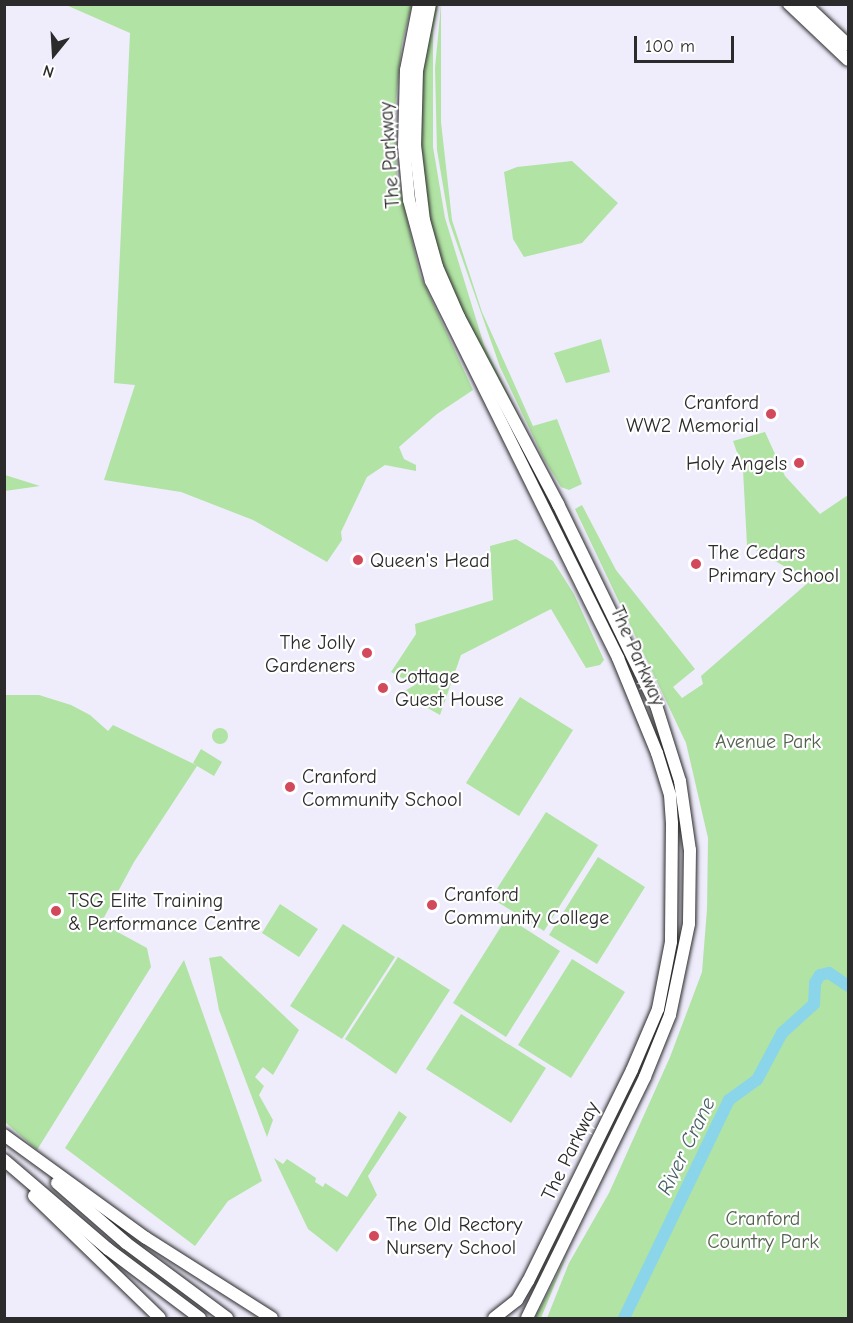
<!DOCTYPE html>
<html>
<head>
<meta charset="utf-8">
<style>
  body { margin:0 }
  #map { position:relative; width:853px; height:1323px; overflow:hidden; background:#efedfc; font-family:"Comic Neue",sans-serif }
  div>[style] { position:absolute }
  .green>* { inset:0; background:#b1e3a4 }
  .round { border-radius:50% }
  .river>* { height:12px; margin:-6px; padding:0 6px; transform-origin:6px; border-radius:6px; background:#8ad5ea }
  .roads { filter:drop-shadow(0 0 2px #2b2b2b) drop-shadow(0 0 2px #2b2b2b) }
  .trunk>* { height:12px; margin:-6px; padding:0 6px; transform-origin:6px; border-radius:6px; background:#fff }
  .motorway>* { height:12px; margin:-6px; padding:0 6px; transform-origin:6px; border-radius:6px; background:#fff }
  .dots>* { width:16px; height:16px; translate:-50% -50%; box-sizing:border-box; border:3px solid #fff; border-radius:50% }
  span { translate:-50% -50%; white-space:nowrap; text-align:center; line-height:1.15; -webkit-text-stroke:4.5px #fff; paint-order:stroke }
  .street-label { font-size:20px; color:#2b2b2b }
  .poi-label { font-size:20px; color:#2b2b2b }
  .right { translate:-100% -50%; text-align:right }
  .left { translate:0 -50%; text-align:left }
  .park-label { font-size:20px; color:#53624f }
  .water-label { font-size:21px; color:#485e64; font-style:italic }
  .frame { position:absolute; inset:0; border:6px solid #2b2b2b; pointer-events:none }
  .north { position:absolute; left:24px; top:24px; width:60px; height:60px; -webkit-text-stroke:4px #fff; paint-order:stroke; rotate:198deg; font-size:16px; font-weight:700; line-height:24px; text-align:center; color:#2b2b2b }
  .north::after { content:''; display:block; margin:auto; width:21px; height:27px; background:#2b2b2b; clip-path:polygon(50% 0,100% 100%,50% 72%,0 100%) }
  .scale { position:absolute; left:634px; top:36px; width:100px; height:27px; box-sizing:border-box; border:3px solid #2b2b2b; border-top:0; padding-left:8px; font-size:18px; line-height:21px; white-space:nowrap; color:#2b2b2b; -webkit-text-stroke:4px #fff; paint-order:stroke }
</style>
</head>
<body>
<div id="map">
  <div class="green">
    <div style="clip-path:polygon(66px 5px,412px 5px,402px 43px,394px 117px,397px 175px,420px 275px,473px 390px,437px 414px,399px 447px,404px 459px,416px 465px,416px 471px,385px 465px,367px 477px,341px 532px,342px 540px,327px 562px,253px 520px,181px 492px,104px 480px,135px 385px,114px 383px,130px 33px)"></div>
    <div style="clip-path:polygon(433px 5px,438px 5px,433px 31px,433px 147px,445px 218px,484px 345px,555px 489px,489px 370px,445px 275px,431px 231px,421px 183px,419px 80px)"></div>
    <div style="clip-path:polygon(441px 5px,441px 122px,452px 220px,482px 312px,533px 426px,557px 419px,582px 484px,569px 490px,561px 487px,544px 459px,500px 367px,449px 221px,437px 150px,435px 68px)"></div>
    <div style="clip-path:polygon(572px 161px,618px 203px,582px 243px,524px 257px,513px 239px,504px 172px,517px 167px)"></div>
    <div style="clip-path:polygon(601px 339px,610px 372px,566px 383px,554px 353px)"></div>
    <div style="clip-path:polygon(765px 432px,785px 476px,820px 514px,848px 495px,848px 1318px,547px 1318px,569px 1263px,609px 1193px,670px 1057px,702px 972px,707px 909px,708px 838px,686px 743px,575px 509px,582px 505px,616px 570px,695px 669px,673px 687px,682px 698px,703px 684px,701px 676px,810px 581px,747px 545px,743px 470px,733px 441px)"></div>
    <div style="clip-path:polygon(5px 475px,40px 486px,5px 491px)"></div>
    <div style="clip-path:polygon(516px 539px,553px 561px,574px 594px,604px 660px,600px 665px,586px 668px,551px 609px,461px 655px,440px 715px,401px 693px,415px 685px,391px 672px,416px 634px,415px 624px,493px 600px,490px 546px)"></div>
    <div style="clip-path:polygon(5px 695px,39px 695px,71px 705px,90px 715px,108px 731px,113px 725px,196px 765px,193px 763px,201px 749px,222px 762px,214px 776px,197px 766px,134px 862px,101px 923px,147px 948px,151px 967px,37px 1150px,5px 1122px)"></div>
    <div style="clip-path:polygon(520px 697px,573px 730px,519px 816px,466px 783px)"></div>
    <div class="round" style="left:212px;top:728px;width:16px;height:16px"></div>
    <div style="clip-path:polygon(546px 812px,598px 845px,544px 931px,491px 898px)"></div>
    <div style="clip-path:polygon(598px 857px,645px 887px,597px 964px,549px 935px)"></div>
    <div style="clip-path:polygon(280px 904px,318px 929px,299px 957px,262px 933px)"></div>
    <div style="clip-path:polygon(507px 917px,560px 951px,506px 1037px,453px 1003px)"></div>
    <div style="clip-path:polygon(343px 924px,395px 957px,342px 1039px,290px 1006px)"></div>
    <div style="clip-path:polygon(221px 956px,299px 1030px,273px 1075px,263px 1067px,255px 1077px,264px 1086px,259px 1095px,273px 1120px,267px 1137px,219px 1010px,209px 958px)"></div>
    <div style="clip-path:polygon(398px 957px,450px 990px,396px 1074px,345px 1039px)"></div>
    <div style="clip-path:polygon(572px 959px,625px 992px,571px 1078px,518px 1045px)"></div>
    <div style="clip-path:polygon(184px 960px,262px 1181px,228px 1201px,195px 1246px,65px 1148px)"></div>
    <div style="clip-path:polygon(461px 1014px,546px 1068px,511px 1123px,426px 1069px)"></div>
    <div style="clip-path:polygon(399px 1111px,407px 1117px,368px 1176px,377px 1195px,337px 1252px,308px 1229px,274px 1158px,283px 1164px,287px 1159px,316px 1178px,315px 1182px,323px 1187px,325px 1183px,347px 1197px)"></div>
    <div style="clip-path:polygon(569px 1250px,541px 1318px,535px 1318px,551px 1287px)"></div>
  </div>
  <div class="river">
    <div style="left:624px;top:1318px;width:242px;rotate:-64.3deg"></div>
    <div style="left:729px;top:1100px;width:34px;rotate:-36deg"></div>
    <div style="left:757px;top:1080px;width:53px;rotate:-62deg"></div>
    <div style="left:782px;top:1033px;width:43px;rotate:-42.2deg"></div>
    <div style="left:814px;top:1004px;width:21px;rotate:-87deg"></div>
    <div style="left:815px;top:983px;width:9px;rotate:-58deg"></div>
    <div style="left:820px;top:975px;width:9px;rotate:-13deg"></div>
    <div style="left:829px;top:973px;width:23px;rotate:34deg"></div>
  </div>
  <div class="roads">
    <div class="trunk">
      <div style="left:419px;top:4px;width:67px;rotate:101.1deg"></div>
      <div style="left:406px;top:70px;width:76px;rotate:91.5deg"></div>
      <div style="left:404px;top:146px;width:54px;rotate:84.7deg"></div>
      <div style="left:409px;top:200px;width:84px;rotate:74.8deg"></div>
      <div style="left:431px;top:281px;width:421px;rotate:63.6deg"></div>
      <div style="left:618px;top:658px;width:103px;rotate:67.7deg"></div>
      <div style="left:657px;top:753px;width:44px;rotate:72.8deg"></div>
      <div style="left:670px;top:795px;width:28px;rotate:86deg"></div>
      <div style="left:672px;top:823px;width:119px;rotate:90.5deg"></div>
      <div style="left:671px;top:942px;width:68px;rotate:101deg"></div>
      <div style="left:658px;top:1009px;width:66px;rotate:113.1deg"></div>
      <div style="left:632px;top:1070px;width:235px;rotate:116.2deg"></div>
      <div style="left:528px;top:1281px;width:22px;rotate:120deg"></div>
      <div style="left:517px;top:1300px;width:29px;rotate:142deg"></div>
      <div style="left:430px;top:4px;width:68px;rotate:101deg"></div>
      <div style="left:417px;top:71px;width:74px;rotate:91.5deg"></div>
      <div style="left:415px;top:145px;width:76px;rotate:83.2deg"></div>
      <div style="left:424px;top:220px;width:49px;rotate:74.5deg"></div>
      <div style="left:437px;top:267px;width:55px;rotate:66.3deg"></div>
      <div style="left:459px;top:317px;width:212px;rotate:62.1deg"></div>
      <div style="left:558px;top:504px;width:224px;rotate:64deg"></div>
      <div style="left:656px;top:705px;width:80px;rotate:72.5deg"></div>
      <div style="left:680px;top:781px;width:70px;rotate:81.8deg"></div>
      <div style="left:690px;top:850px;width:74px;rotate:90.8deg"></div>
      <div style="left:689px;top:924px;width:93px;rotate:101.8deg"></div>
      <div style="left:670px;top:1015px;width:67px;rotate:112deg"></div>
      <div style="left:645px;top:1077px;width:268px;rotate:116.1deg"></div>
      <div style="left:789px;top:4px;width:81px;rotate:43.5deg"></div>
      <div style="left:805px;top:4px;width:59px;rotate:43.6deg"></div>
    </div>
    <div class="motorway">
      <div style="left:4px;top:1135px;width:175px;rotate:36deg"></div>
      <div style="left:146px;top:1238px;width:149px;rotate:32.4deg"></div>
      <div style="left:4px;top:1160px;width:137px;rotate:40.6deg"></div>
      <div style="left:108px;top:1249px;width:115px;rotate:36.9deg"></div>
      <div style="left:57px;top:1183px;width:91px;rotate:41deg"></div>
      <div style="left:126px;top:1243px;width:126px;rotate:36.6deg"></div>
      <div style="left:34px;top:1196px;width:175px;rotate:44.1deg"></div>
    </div>
  </div>
  <div class="dots">
    <div style="left:771px;top:414px;background:#d1495b"></div>
    <div style="left:799px;top:463px;background:#d1495b"></div>
    <div style="left:358px;top:560px;background:#d1495b"></div>
    <div style="left:696px;top:564px;background:#d1495b"></div>
    <div style="left:367px;top:653px;background:#d1495b"></div>
    <div style="left:383px;top:688px;background:#d1495b"></div>
    <div style="left:290px;top:787px;background:#d1495b"></div>
    <div style="left:432px;top:905px;background:#d1495b"></div>
    <div style="left:56px;top:911px;background:#d1495b"></div>
    <div style="left:374px;top:1236px;background:#d1495b"></div>
  </div>
  <div class="street-label">
    <span style="left:389px;top:155px;rotate:-94deg">The Parkway</span>
    <span style="left:638px;top:656px;rotate:66deg">The Parkway</span>
    <span style="left:570px;top:1151px;rotate:-64deg">The Parkway</span>
  </div>
  <div class="poi-label">
    <span class="right" style="left:759px;top:414px">Cranford<br>WW2 Memorial</span>
    <span class="right" style="left:787px;top:463px">Holy Angels</span>
    <span class="left" style="left:708px;top:564px">The Cedars<br>Primary School</span>
    <span class="left" style="left:370px;top:560px">Queen's Head</span>
    <span class="right" style="left:355px;top:654px">The Jolly<br>Gardeners</span>
    <span class="left" style="left:395px;top:688px">Cottage<br>Guest House</span>
    <span class="left" style="left:302px;top:788px">Cranford<br>Community School</span>
    <span class="left" style="left:444px;top:906px">Cranford<br>Community College</span>
    <span class="left" style="left:68px;top:912px">TSG Elite Training<br>&amp; Performance Centre</span>
    <span class="left" style="left:386px;top:1236px">The Old Rectory<br>Nursery School</span>
  </div>
  <div class="park-label">
    <span style="left:768px;top:741px">Avenue Park</span>
    <span style="left:763px;top:1230px">Cranford<br>Country Park</span>
  </div>
  <div class="water-label">
    <span style="left:686px;top:1146px;rotate:-64deg">River Crane</span>
  </div>
  <div class="frame"></div>
  <div class="north">N</div>
  <div class="scale">100 m</div>
</div>
</body>
</html>
